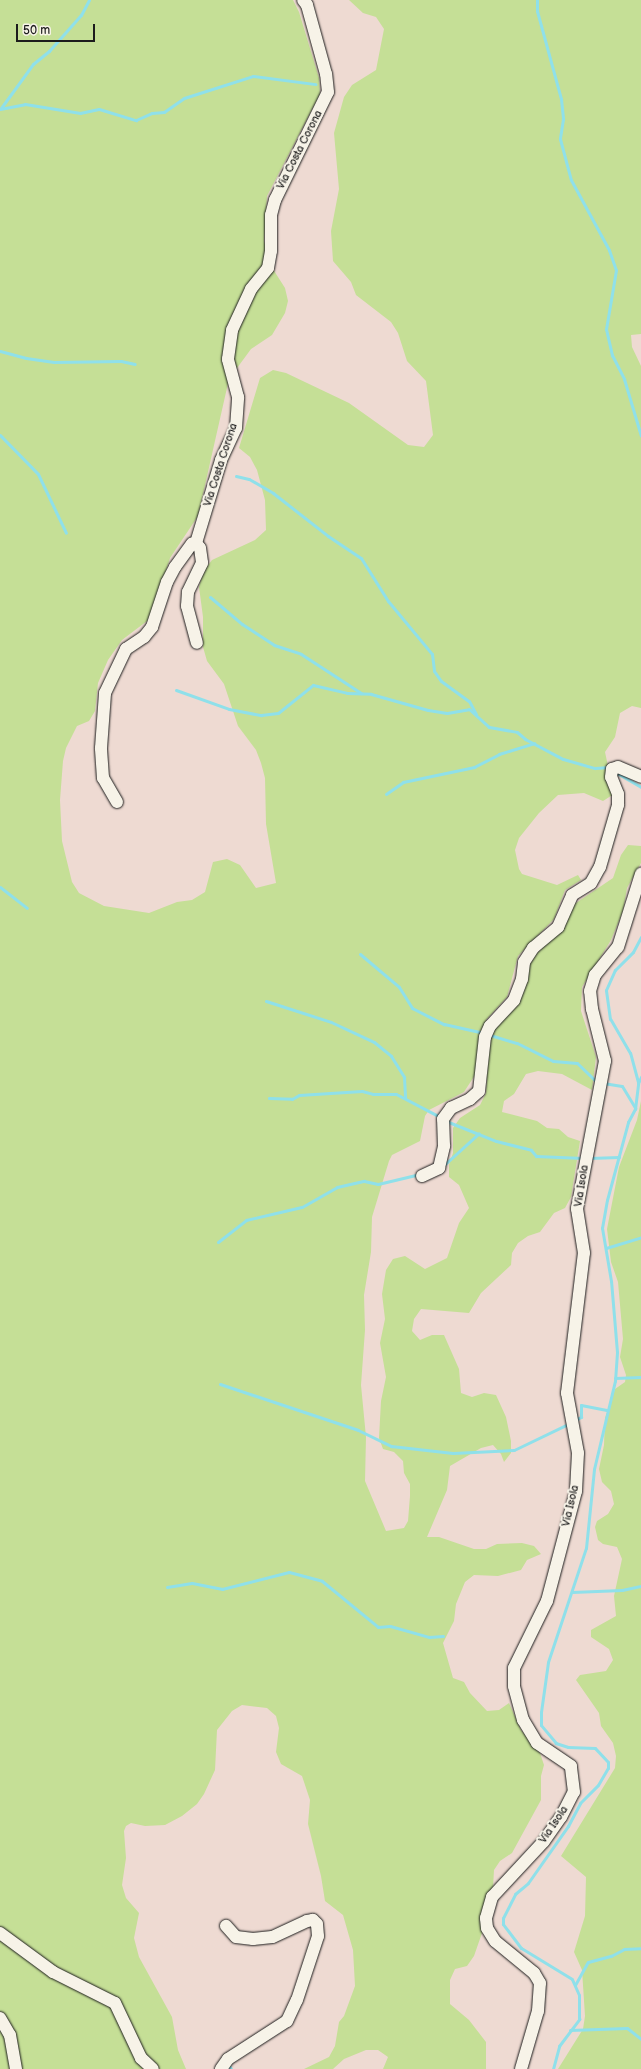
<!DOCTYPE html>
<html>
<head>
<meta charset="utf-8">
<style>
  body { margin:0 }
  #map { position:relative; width:641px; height:2069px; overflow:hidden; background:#eedad2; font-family:"Balsamiq Sans",sans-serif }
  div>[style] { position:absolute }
  .green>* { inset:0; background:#c5df96 }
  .stream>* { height:3px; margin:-1.5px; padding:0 1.5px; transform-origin:1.5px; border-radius:1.5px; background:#8fe0ea }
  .roads { filter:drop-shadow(0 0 1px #1c1c1c) drop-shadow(0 0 1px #1c1c1c) }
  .street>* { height:12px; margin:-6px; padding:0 6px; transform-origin:6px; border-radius:6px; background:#f7f3e8 }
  span { translate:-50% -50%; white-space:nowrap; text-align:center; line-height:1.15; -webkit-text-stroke:4px #f7f3e8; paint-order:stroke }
  .street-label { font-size:11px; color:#1c1c1c }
  .scale { position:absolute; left:16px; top:24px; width:79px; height:18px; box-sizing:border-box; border:2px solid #1c1c1c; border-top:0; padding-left:5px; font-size:12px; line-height:14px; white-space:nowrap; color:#1c1c1c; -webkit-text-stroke:3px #f7f3e8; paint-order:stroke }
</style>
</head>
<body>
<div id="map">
  <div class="green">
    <div style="clip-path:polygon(0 0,293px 0,299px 12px,319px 78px,320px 94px,267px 196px,264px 241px,271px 266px,285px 288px,288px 301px,285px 313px,272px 335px,251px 349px,229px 379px,198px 516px,170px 558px,151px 618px,122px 640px,108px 660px,98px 683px,95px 711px,89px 721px,77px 726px,66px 748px,63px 761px,60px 800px,62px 841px,72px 882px,79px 893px,104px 906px,149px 913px,177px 902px,192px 900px,205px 892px,213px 862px,227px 859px,240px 865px,256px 888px,276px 883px,266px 824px,265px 778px,261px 763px,256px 750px,238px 726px,224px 684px,207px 661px,203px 647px,203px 617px,199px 587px,203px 572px,212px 560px,255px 540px,266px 530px,265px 500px,257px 470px,250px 457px,239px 448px,260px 378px,273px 370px,286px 373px,349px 403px,408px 445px,424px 447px,433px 435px,426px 381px,407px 361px,398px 333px,391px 322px,356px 295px,351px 282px,333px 261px,331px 231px,339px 189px,334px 133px,344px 97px,352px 85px,376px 70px,384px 29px,376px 17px,363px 13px,349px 0,641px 0,641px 334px,631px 335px,632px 347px,641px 366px,641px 708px,632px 706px,620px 713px,615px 737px,605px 752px,614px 794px,603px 801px,584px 793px,558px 795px,539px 813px,519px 838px,515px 850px,519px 869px,522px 874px,557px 885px,578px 875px,581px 880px,565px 890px,554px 919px,518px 956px,507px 997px,486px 1020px,477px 1072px,464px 1092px,429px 1110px,425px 1116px,420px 1141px,392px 1155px,389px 1161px,372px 1217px,371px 1252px,364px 1295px,365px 1330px,361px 1385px,366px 1437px,365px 1481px,386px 1531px,404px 1528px,408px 1521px,410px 1496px,410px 1484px,404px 1473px,403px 1461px,394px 1452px,383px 1449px,379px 1438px,381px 1401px,386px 1377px,380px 1343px,385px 1319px,382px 1294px,386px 1270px,393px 1259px,405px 1256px,425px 1269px,447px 1258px,459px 1223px,469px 1208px,459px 1185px,449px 1177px,449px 1165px,453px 1153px,453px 1128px,460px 1118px,480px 1105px,486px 1093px,489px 1041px,493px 1029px,518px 1005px,530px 964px,537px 953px,564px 928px,573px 905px,613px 878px,621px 855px,628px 845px,641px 846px,641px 863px,627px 888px,623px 911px,611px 940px,582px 987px,581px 1011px,596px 1057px,592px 1090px,562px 1074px,538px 1071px,526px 1074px,514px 1094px,504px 1101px,502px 1112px,537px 1121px,547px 1128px,559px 1129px,568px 1137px,580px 1141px,571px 1197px,565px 1208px,554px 1213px,540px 1232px,528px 1236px,518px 1243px,512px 1253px,511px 1265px,481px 1293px,469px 1313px,421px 1309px,414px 1319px,412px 1331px,420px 1340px,432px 1335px,444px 1335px,459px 1369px,461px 1393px,472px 1397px,484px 1393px,496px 1395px,506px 1417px,511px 1441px,511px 1453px,504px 1462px,501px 1454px,493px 1445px,481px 1448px,450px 1466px,447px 1490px,427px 1537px,439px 1537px,474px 1549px,486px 1549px,497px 1544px,522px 1543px,534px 1546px,541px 1554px,527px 1560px,521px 1570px,498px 1576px,474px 1575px,465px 1582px,456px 1604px,454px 1621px,443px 1643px,453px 1678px,464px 1682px,470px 1693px,487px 1711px,499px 1710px,509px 1703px,521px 1730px,540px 1753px,544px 1765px,541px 1776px,541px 1800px,512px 1853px,500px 1861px,494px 1870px,493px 1888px,483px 1909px,482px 1933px,474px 1956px,467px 1966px,455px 1969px,450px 1980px,450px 2004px,469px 2020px,486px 2042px,486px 2069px,383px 2069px,388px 2057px,378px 2050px,366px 2050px,344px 2059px,333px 2069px,304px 2069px,329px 2057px,335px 2046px,339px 2022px,344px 2016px,355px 1986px,353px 1950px,343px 1915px,325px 1901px,321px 1876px,308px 1824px,310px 1800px,302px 1776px,281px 1764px,276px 1752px,279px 1728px,276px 1716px,267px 1708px,242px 1705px,232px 1711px,217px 1730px,215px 1770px,204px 1794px,197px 1804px,182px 1816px,165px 1825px,145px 1826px,131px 1823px,126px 1826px,124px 1831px,126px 1858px,122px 1885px,126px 1898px,139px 1913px,134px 1938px,139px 1957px,172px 2017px,178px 2050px,186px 2069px,0 2069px)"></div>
    <div style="clip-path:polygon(641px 1101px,641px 2069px,558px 2069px,583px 2029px,585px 2016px,582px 1970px,574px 1952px,585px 1916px,586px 1877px,561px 1856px,615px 1768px,616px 1756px,613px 1743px,601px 1726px,599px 1713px,576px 1680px,580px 1675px,606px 1671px,613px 1660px,609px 1649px,591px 1637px,591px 1630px,616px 1616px,614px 1596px,622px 1559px,617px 1547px,603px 1544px,598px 1540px,595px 1527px,597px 1521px,608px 1514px,614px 1504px,611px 1491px,602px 1482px,599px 1469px,604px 1445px,605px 1418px,615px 1389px,625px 1382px,626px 1375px,620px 1357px,623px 1339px,618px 1282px,611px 1262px,607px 1229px,619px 1167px,637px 1120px)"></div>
  </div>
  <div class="stream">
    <div style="left:537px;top:0;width:11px;rotate:90deg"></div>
    <div style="left:537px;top:11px;width:91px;rotate:74.7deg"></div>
    <div style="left:561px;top:99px;width:20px;rotate:84deg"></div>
    <div style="left:563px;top:119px;width:20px;rotate:99deg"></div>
    <div style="left:560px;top:139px;width:42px;rotate:75deg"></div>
    <div style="left:571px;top:180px;width:80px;rotate:61.5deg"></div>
    <div style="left:609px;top:250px;width:21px;rotate:71deg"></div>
    <div style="left:616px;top:270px;width:60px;rotate:99.6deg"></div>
    <div style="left:606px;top:329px;width:27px;rotate:77deg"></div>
    <div style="left:612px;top:355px;width:27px;rotate:63deg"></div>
    <div style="left:624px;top:379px;width:59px;rotate:73.4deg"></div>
    <div style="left:1px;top:108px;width:54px;rotate:-54deg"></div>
    <div style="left:33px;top:64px;width:21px;rotate:-39deg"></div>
    <div style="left:49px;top:51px;width:48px;rotate:-48.4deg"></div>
    <div style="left:81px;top:15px;width:17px;rotate:-62deg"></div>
    <div style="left:0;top:109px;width:25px;rotate:-11deg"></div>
    <div style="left:25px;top:104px;width:56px;rotate:9.3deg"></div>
    <div style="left:80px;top:113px;width:19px;rotate:-12deg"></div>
    <div style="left:99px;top:109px;width:39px;rotate:17deg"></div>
    <div style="left:136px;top:120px;width:17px;rotate:-24deg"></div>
    <div style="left:152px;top:113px;width:12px;rotate:-5deg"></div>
    <div style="left:164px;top:112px;width:24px;rotate:-35deg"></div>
    <div style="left:184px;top:98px;width:72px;rotate:-17.7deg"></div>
    <div style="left:253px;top:76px;width:63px;rotate:7.4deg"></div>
    <div style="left:0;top:351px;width:27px;rotate:15deg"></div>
    <div style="left:26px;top:358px;width:28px;rotate:8deg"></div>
    <div style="left:54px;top:362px;width:67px;rotate:-0.9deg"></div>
    <div style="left:121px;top:361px;width:14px;rotate:12deg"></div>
    <div style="left:0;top:435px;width:54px;rotate:45.7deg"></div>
    <div style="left:38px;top:474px;width:65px;rotate:64.6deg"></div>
    <div style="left:236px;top:476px;width:13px;rotate:13deg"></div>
    <div style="left:249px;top:479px;width:28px;rotate:30deg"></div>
    <div style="left:273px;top:493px;width:70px;rotate:38deg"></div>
    <div style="left:328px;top:536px;width:40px;rotate:34deg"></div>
    <div style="left:361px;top:558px;width:51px;rotate:57.9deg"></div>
    <div style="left:388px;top:601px;width:69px;rotate:50.3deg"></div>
    <div style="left:432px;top:654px;width:17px;rotate:83deg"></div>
    <div style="left:434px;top:671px;width:12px;rotate:55deg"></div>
    <div style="left:441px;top:681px;width:34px;rotate:36deg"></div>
    <div style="left:469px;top:701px;width:15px;rotate:62deg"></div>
    <div style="left:210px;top:597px;width:42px;rotate:40.2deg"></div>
    <div style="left:242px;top:624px;width:38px;rotate:33deg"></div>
    <div style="left:274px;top:645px;width:28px;rotate:18deg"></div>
    <div style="left:301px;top:654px;width:72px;rotate:33deg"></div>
    <div style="left:176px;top:690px;width:56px;rotate:19.7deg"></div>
    <div style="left:229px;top:709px;width:33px;rotate:11deg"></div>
    <div style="left:261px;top:715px;width:17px;rotate:-7deg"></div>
    <div style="left:278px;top:713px;width:45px;rotate:-38.7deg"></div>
    <div style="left:313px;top:685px;width:35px;rotate:13deg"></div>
    <div style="left:347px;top:693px;width:24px;rotate:2deg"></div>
    <div style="left:371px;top:694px;width:59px;rotate:15.7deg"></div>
    <div style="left:428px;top:710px;width:19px;rotate:9deg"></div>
    <div style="left:447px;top:713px;width:22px;rotate:-10deg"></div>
    <div style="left:469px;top:709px;width:27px;rotate:42deg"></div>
    <div style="left:489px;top:727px;width:28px;rotate:10deg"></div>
    <div style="left:517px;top:732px;width:11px;rotate:41deg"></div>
    <div style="left:525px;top:739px;width:43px;rotate:27.8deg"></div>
    <div style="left:563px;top:759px;width:33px;rotate:16deg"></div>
    <div style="left:595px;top:768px;width:14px;rotate:-4deg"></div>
    <div style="left:615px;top:772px;width:30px;rotate:30deg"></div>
    <div style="left:386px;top:794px;width:21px;rotate:-35deg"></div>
    <div style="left:403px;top:782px;width:73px;rotate:-11.9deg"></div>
    <div style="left:474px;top:767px;width:28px;rotate:-27deg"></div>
    <div style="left:499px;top:754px;width:37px;rotate:-17deg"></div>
    <div style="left:0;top:887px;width:34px;rotate:38deg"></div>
    <div style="left:360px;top:954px;width:51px;rotate:40.2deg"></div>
    <div style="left:399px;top:987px;width:25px;rotate:58deg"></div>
    <div style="left:412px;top:1008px;width:36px;rotate:27deg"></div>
    <div style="left:444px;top:1024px;width:41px;rotate:12.7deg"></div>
    <div style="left:266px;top:1001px;width:68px;rotate:17.9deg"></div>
    <div style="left:331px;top:1022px;width:47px;rotate:24.9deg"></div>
    <div style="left:374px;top:1042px;width:22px;rotate:39deg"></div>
    <div style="left:391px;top:1056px;width:25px;rotate:58deg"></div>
    <div style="left:404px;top:1077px;width:20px;rotate:87deg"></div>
    <div style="left:490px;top:1035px;width:28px;rotate:17deg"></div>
    <div style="left:517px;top:1043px;width:40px;rotate:26.6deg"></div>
    <div style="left:553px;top:1061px;width:24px;rotate:5deg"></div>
    <div style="left:577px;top:1063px;width:29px;rotate:44deg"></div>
    <div style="left:638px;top:1082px;width:30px;rotate:-105deg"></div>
    <div style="left:630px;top:1053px;width:39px;rotate:-120deg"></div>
    <div style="left:610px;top:1019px;width:29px;rotate:-98deg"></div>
    <div style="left:606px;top:990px;width:22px;rotate:-66deg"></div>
    <div style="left:615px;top:970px;width:25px;rotate:-45deg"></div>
    <div style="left:633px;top:952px;width:17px;rotate:-62deg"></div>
    <div style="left:603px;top:1083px;width:19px;rotate:9deg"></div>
    <div style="left:622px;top:1086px;width:26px;rotate:59deg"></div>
    <div style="left:269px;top:1098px;width:23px;rotate:2deg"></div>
    <div style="left:292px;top:1099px;width:8px;rotate:-30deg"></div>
    <div style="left:299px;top:1095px;width:63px;rotate:-3.6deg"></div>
    <div style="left:362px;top:1091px;width:11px;rotate:15deg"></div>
    <div style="left:373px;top:1094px;width:23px"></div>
    <div style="left:396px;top:1094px;width:50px;rotate:27.6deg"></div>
    <div style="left:446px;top:1121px;width:54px;rotate:21.8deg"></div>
    <div style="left:496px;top:1141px;width:36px;rotate:14deg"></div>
    <div style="left:531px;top:1150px;width:8px;rotate:50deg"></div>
    <div style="left:536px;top:1156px;width:47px;rotate:2.4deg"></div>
    <div style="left:589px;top:1158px;width:30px;rotate:-2deg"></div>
    <div style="left:444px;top:1165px;width:47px;rotate:-42.4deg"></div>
    <div style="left:218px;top:1242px;width:36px;rotate:-38deg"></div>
    <div style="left:246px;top:1220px;width:57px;rotate:-13.1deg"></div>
    <div style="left:302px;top:1207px;width:40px;rotate:-29.7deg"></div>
    <div style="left:337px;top:1187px;width:28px;rotate:-13deg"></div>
    <div style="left:364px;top:1181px;width:14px;rotate:12deg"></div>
    <div style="left:378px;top:1184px;width:43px;rotate:-13.4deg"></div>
    <div style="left:606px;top:1248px;width:37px;rotate:-17deg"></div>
    <div style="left:615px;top:1378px;width:26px;rotate:-2deg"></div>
    <div style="left:220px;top:1384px;width:145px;rotate:18.4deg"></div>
    <div style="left:358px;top:1430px;width:37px;rotate:26deg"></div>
    <div style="left:391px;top:1446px;width:62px;rotate:6.4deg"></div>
    <div style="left:453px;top:1453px;width:61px;rotate:-2.8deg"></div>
    <div style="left:514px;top:1450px;width:62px;rotate:-25.7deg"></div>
    <div style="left:575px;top:1420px;width:7px;rotate:-27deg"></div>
    <div style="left:581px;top:1417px;width:12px;rotate:-90deg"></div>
    <div style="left:581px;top:1405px;width:26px;rotate:11deg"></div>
    <div style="left:167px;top:1587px;width:25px;rotate:-9deg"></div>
    <div style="left:192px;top:1583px;width:31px;rotate:11deg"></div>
    <div style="left:222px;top:1589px;width:69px;rotate:-14.2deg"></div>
    <div style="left:289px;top:1572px;width:34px;rotate:15deg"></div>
    <div style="left:322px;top:1581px;width:72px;rotate:39.4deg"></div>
    <div style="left:378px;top:1627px;width:12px;rotate:-5deg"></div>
    <div style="left:390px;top:1626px;width:41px;rotate:15.8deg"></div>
    <div style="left:429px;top:1637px;width:14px;rotate:-4deg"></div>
    <div style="left:572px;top:1592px;width:50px;rotate:-2.3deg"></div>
    <div style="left:622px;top:1590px;width:19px;rotate:-12deg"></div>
    <div style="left:575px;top:1985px;width:26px;rotate:-61deg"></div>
    <div style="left:588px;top:1962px;width:24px;rotate:-15deg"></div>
    <div style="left:611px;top:1956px;width:15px;rotate:-28deg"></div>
    <div style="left:624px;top:1949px;width:17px;rotate:-3deg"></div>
    <div style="left:570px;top:2030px;width:57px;rotate:-2deg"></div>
    <div style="left:627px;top:2028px;width:18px;rotate:38deg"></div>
    <div style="left:228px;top:2064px;width:6px;rotate:59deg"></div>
    <div style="left:553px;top:2069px;width:24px;rotate:-75deg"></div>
    <div style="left:559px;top:2046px;width:34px;rotate:-53deg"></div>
    <div style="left:579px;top:2019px;width:24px;rotate:-90deg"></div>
    <div style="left:579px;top:1995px;width:17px;rotate:-114deg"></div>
    <div style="left:572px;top:1979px;width:60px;rotate:-148.7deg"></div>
    <div style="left:521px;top:1948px;width:30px;rotate:-127deg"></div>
    <div style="left:503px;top:1924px;width:6px;rotate:-90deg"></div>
    <div style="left:503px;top:1918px;width:27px;rotate:-63deg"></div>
    <div style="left:515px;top:1894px;width:17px;rotate:-40deg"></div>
    <div style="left:528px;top:1883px;width:70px;rotate:-54.9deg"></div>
    <div style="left:568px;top:1826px;width:26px;rotate:-62deg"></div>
    <div style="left:580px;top:1803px;width:25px;rotate:-45deg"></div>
    <div style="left:598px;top:1785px;width:20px;rotate:-60deg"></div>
    <div style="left:608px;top:1768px;width:6px;rotate:-90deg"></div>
    <div style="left:608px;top:1762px;width:19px;rotate:-133deg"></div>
    <div style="left:595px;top:1748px;width:27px;rotate:-178deg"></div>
    <div style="left:568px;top:1747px;width:13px;rotate:-162deg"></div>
    <div style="left:556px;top:1743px;width:23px;rotate:-130deg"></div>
    <div style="left:541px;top:1725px;width:13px;rotate:-90deg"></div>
    <div style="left:541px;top:1712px;width:50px;rotate:-82deg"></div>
    <div style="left:548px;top:1662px;width:120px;rotate:-71.6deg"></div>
    <div style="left:586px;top:1548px;width:79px;rotate:-84.2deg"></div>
    <div style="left:594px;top:1469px;width:90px;rotate:-76.6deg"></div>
    <div style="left:615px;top:1381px;width:29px;rotate:-86deg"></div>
    <div style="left:617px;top:1352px;width:71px;rotate:-94.8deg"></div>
    <div style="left:611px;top:1281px;width:54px;rotate:-99.6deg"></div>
    <div style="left:602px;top:1228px;width:28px;rotate:-80deg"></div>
    <div style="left:607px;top:1200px;width:81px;rotate:-74.9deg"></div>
    <div style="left:628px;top:1122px;width:15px;rotate:-62deg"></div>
    <div style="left:635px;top:1109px;width:26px;rotate:-83deg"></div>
    <div style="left:638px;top:1083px;width:7px;rotate:-63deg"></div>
  </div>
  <div class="roads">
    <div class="street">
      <div style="left:196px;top:543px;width:6px;rotate:51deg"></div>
      <div style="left:200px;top:548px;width:15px;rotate:82deg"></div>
      <div style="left:202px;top:563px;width:32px;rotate:116deg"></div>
      <div style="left:188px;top:592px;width:14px;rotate:94deg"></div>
      <div style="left:187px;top:606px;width:38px;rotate:75deg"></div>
      <div style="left:117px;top:802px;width:28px;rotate:-120deg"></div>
      <div style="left:103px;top:778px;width:30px;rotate:-94deg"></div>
      <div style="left:101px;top:748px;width:55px;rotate:-85.8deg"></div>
      <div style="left:105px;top:693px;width:49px;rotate:-64.5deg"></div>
      <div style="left:126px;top:649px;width:22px;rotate:-34deg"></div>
      <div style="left:144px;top:637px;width:13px;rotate:-51deg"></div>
      <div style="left:152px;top:627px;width:47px;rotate:-71.6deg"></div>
      <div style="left:167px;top:582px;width:17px;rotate:-62deg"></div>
      <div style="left:175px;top:567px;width:29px;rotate:-54deg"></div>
      <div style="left:192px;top:544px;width:4px;rotate:-14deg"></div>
      <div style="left:196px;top:543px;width:87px;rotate:-73.2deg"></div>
      <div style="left:221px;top:460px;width:35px;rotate:-65deg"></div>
      <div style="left:236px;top:428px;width:31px;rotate:-86deg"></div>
      <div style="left:238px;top:397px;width:39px;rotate:-105deg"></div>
      <div style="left:228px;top:359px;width:29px;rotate:-82deg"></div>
      <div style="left:232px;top:330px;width:45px;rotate:-65.1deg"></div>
      <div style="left:251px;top:289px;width:27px;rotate:-51deg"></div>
      <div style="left:268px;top:268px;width:17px;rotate:-80deg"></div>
      <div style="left:271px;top:251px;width:36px;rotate:-90deg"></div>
      <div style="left:271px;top:215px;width:16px;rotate:-75deg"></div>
      <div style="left:275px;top:200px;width:120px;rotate:-63.9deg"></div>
      <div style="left:328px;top:92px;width:18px;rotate:-96deg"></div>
      <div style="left:326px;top:74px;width:72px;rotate:-105.4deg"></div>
      <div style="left:307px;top:5px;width:6px;rotate:-129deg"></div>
      <div style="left:422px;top:1176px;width:19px;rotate:-25deg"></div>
      <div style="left:439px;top:1168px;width:23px;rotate:-77deg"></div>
      <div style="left:444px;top:1146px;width:27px;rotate:-92deg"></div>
      <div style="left:443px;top:1119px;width:14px;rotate:-54deg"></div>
      <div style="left:451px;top:1108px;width:21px;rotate:-25deg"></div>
      <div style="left:470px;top:1099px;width:12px;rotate:-42deg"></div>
      <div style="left:479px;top:1091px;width:54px;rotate:-83.7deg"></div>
      <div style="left:485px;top:1037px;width:12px;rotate:-66deg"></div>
      <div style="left:490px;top:1026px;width:35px;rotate:-47deg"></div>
      <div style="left:514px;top:1000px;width:22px;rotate:-69deg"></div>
      <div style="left:522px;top:979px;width:17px;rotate:-83deg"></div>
      <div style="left:524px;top:962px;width:17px;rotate:-57deg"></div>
      <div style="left:533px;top:948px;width:33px;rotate:-40deg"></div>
      <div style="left:558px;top:927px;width:35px;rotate:-66deg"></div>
      <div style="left:572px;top:895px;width:22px;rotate:-32deg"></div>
      <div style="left:591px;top:883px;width:18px;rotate:-61deg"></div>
      <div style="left:600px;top:867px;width:65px;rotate:-73.8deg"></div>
      <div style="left:618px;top:805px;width:11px;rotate:-90deg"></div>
      <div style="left:618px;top:794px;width:18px;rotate:-112deg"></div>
      <div style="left:611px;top:777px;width:8px;rotate:-83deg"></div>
      <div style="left:612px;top:769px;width:6px;rotate:-18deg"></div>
      <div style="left:618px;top:767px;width:25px;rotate:23deg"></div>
      <div style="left:0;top:1933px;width:66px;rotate:36.3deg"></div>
      <div style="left:53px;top:1972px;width:69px;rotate:26.6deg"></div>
      <div style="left:115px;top:2003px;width:61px;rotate:64.7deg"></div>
      <div style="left:141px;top:2058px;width:16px;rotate:43deg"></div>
      <div style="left:0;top:2018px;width:20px;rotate:60deg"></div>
      <div style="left:10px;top:2035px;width:35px;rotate:80deg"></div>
      <div style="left:221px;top:2069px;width:12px;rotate:-55deg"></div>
      <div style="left:228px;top:2059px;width:70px;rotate:-32.8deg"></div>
      <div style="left:287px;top:2021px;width:23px;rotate:-65deg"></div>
      <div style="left:297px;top:2000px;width:67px;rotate:-71.8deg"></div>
      <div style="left:318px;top:1936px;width:12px;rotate:-95deg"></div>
      <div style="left:317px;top:1924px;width:6px;rotate:-135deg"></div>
      <div style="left:313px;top:1920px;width:6px;rotate:171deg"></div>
      <div style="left:307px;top:1921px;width:38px;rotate:155deg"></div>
      <div style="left:272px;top:1937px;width:19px;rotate:174deg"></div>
      <div style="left:253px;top:1939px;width:17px;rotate:-173deg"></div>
      <div style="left:236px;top:1937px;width:15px;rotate:-132deg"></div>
      <div style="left:521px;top:2069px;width:60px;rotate:-73.7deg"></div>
      <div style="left:538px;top:2011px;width:28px;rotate:-86deg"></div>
      <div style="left:540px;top:1983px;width:12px;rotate:-121deg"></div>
      <div style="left:534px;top:1973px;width:50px;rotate:-140.6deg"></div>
      <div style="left:495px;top:1941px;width:15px;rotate:-122deg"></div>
      <div style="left:487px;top:1928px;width:10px;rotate:-96deg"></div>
      <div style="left:486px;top:1918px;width:22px;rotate:-74deg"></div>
      <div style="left:492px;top:1897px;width:76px;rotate:-47.1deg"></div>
      <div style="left:544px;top:1841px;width:29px;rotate:-55deg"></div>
      <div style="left:561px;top:1817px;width:28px;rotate:-63deg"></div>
      <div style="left:574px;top:1792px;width:26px;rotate:-97deg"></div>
      <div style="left:571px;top:1766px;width:41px;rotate:-145.9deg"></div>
      <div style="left:537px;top:1743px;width:27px;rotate:-121deg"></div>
      <div style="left:523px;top:1720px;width:35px;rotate:-105deg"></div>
      <div style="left:514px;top:1686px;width:18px;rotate:-90deg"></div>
      <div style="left:514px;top:1668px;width:75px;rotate:-63.8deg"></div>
      <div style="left:547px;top:1601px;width:114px;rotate:-75.2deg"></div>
      <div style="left:576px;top:1491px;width:38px;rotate:-87deg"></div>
      <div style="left:578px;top:1453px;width:61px;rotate:-100.4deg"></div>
      <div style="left:567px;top:1393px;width:141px;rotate:-83.1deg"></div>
      <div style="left:584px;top:1253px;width:45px;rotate:-99deg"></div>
      <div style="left:577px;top:1209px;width:151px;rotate:-79.3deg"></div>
      <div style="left:605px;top:1061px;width:54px;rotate:-104deg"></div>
      <div style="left:592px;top:1009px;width:18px;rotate:-96deg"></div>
      <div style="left:590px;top:991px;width:17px;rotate:-73deg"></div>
      <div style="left:595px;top:975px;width:36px;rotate:-51deg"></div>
      <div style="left:618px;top:947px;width:77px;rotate:-72.5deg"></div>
    </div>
  </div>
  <div class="street-label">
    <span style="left:300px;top:150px;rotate:-63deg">Via Costa Corona</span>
    <span style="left:221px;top:465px;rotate:-72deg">Via Costa Corona</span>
    <span style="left:582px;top:1186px;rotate:-81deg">Via Isola</span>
    <span style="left:571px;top:1506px;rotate:-77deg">Via Isola</span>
    <span style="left:554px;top:1825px;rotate:-56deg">Via Isola</span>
  </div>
  <div class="scale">50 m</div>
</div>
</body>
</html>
